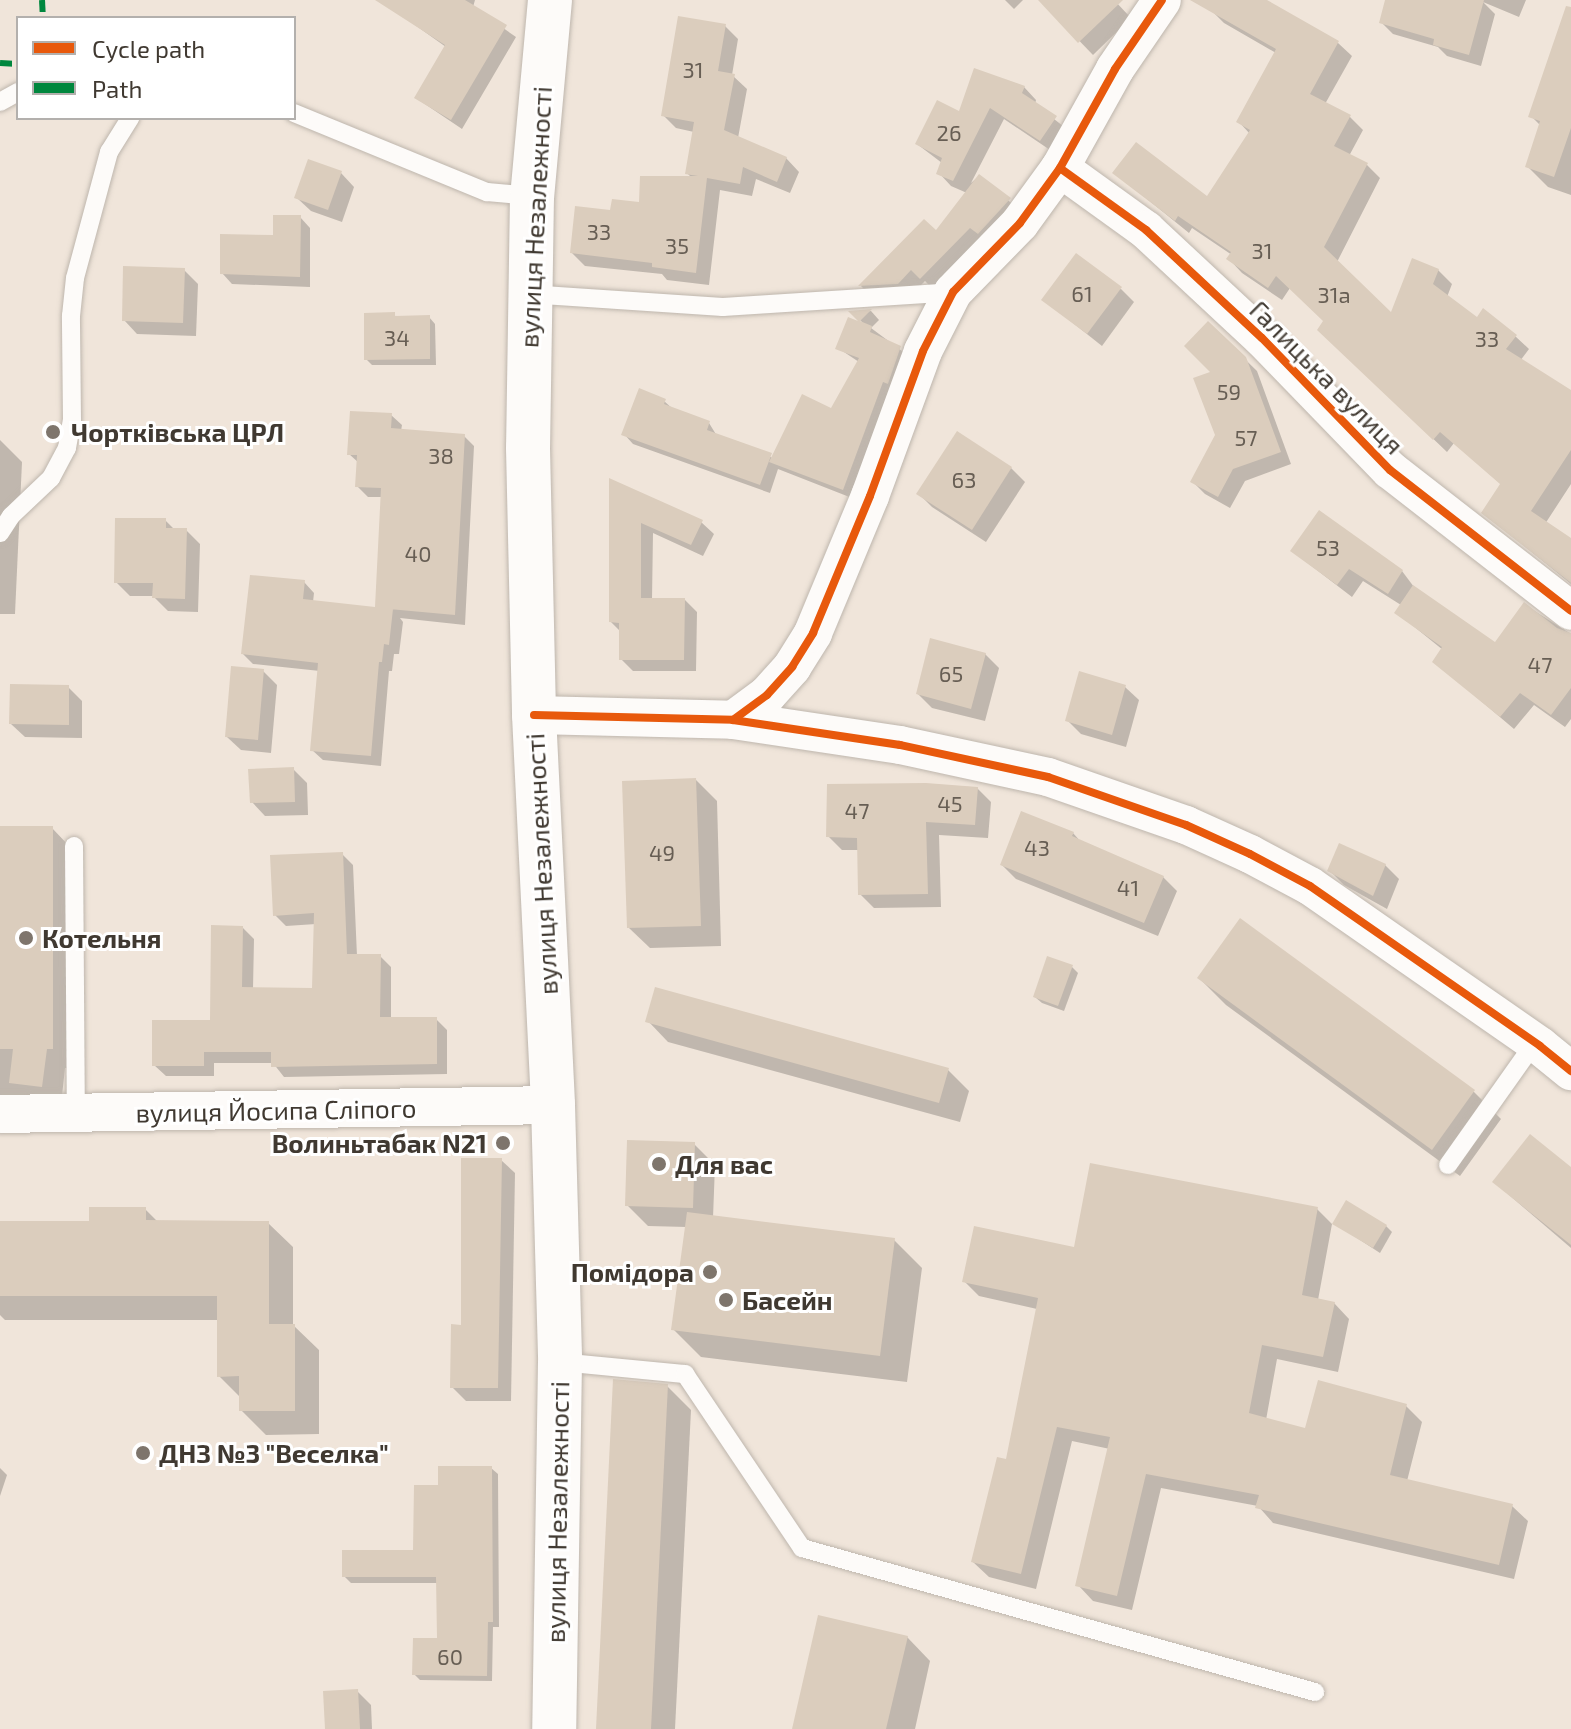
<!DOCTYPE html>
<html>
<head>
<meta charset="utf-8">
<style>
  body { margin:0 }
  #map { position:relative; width:1571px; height:1729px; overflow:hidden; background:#f0e5da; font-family:"Exo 2",sans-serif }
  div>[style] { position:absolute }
  .shadow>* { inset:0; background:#0003 }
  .building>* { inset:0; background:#dbcdbd }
  .roads { filter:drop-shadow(0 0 2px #beb6ad) drop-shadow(0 0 2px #beb6ad) }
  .lane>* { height:18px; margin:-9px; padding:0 9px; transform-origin:9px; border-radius:9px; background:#fdfbf9 }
  .street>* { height:38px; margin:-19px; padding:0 19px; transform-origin:19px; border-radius:19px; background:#fdfbf9 }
  .secondary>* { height:44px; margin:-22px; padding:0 22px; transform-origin:22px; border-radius:22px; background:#fdfbf9 }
  .quiet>* { height:6px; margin-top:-3px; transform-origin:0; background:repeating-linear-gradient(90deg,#00873e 0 12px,transparent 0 18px) }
  .cycleway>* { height:8px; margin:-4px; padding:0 4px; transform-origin:4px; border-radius:4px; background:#e8590c }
  .dots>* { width:22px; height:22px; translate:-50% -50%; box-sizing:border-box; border:4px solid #fff; border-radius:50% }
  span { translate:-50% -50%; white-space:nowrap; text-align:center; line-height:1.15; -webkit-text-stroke:6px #fff; paint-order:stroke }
  .number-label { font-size:22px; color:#675e54 }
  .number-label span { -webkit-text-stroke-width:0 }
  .street-label { font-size:26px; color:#403931 }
  .poi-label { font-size:26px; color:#403931; font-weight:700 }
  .left { translate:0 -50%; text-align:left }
  .right { translate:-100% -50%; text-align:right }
  .legend { position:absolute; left:16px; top:16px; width:280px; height:104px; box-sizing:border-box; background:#fff; border:2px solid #b3b0ad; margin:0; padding:10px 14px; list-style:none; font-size:24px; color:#403931 }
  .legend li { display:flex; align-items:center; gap:16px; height:40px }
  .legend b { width:40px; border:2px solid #b3b0ad }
</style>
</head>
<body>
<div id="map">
  <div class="shadow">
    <div style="clip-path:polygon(410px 0,475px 0,473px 7px,516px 37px,462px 129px,416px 98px,446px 47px,401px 15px)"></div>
    <div style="clip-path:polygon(1005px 0,1023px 0,1014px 9px)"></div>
    <div style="clip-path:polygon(1040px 0,1114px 0,1131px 18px,1093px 55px)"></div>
    <div style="clip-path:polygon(1216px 0,1263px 0,1338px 43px,1352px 56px,1325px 104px,1350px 117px,1363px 130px,1349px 156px,1367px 165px,1380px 178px,1337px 262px,1392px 316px,1438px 270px,1452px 284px,1447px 297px,1477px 319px,1515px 336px,1529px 349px,1520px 361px,1571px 392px,1571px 484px,1545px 524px,1571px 543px,1571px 584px,1484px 513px,1502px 485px,1454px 443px,1447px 452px,1333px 343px,1325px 322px,1290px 288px,1282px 300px,1242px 273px,1229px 259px,1232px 255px,1192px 228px,1189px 233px,1115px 173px,1207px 199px,1250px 134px,1239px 122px,1276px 53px,1224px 23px,1211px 10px)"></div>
    <div style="clip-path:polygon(1387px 0,1526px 0,1519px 17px,1483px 2px,1495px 14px,1481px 66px,1447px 56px,1438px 47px,1393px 34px,1381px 22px)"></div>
    <div style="clip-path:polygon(1571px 18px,1571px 195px,1548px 187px,1527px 166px,1541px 126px,1531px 116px)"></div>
    <div style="clip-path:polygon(725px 26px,738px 39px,732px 75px,747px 89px,738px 138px,786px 158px,799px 172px,790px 193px,756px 179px,752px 196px,720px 190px,709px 285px,667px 280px,662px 274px,585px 266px,572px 253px,612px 212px,641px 205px,692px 178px,687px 173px,694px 132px,676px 128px,663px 115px)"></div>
    <div style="clip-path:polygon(1024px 87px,1036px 100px,1035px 104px,1068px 130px,1053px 152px,1004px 119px,971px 183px,979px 176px,1022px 212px,934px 290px,925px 281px,910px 296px,873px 298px,861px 286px,924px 222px,936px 233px,967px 193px,951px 186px,939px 173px,942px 163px,917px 144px,960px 113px)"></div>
    <div style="clip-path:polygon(341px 173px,354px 187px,342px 222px,311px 211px,297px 198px)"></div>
    <div style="clip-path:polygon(300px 217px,310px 228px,310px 287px,232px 284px,222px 273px)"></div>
    <div style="clip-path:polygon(184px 270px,198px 284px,196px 336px,137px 334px,124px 320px)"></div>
    <div style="clip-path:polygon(1121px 289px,1134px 302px,1102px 346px,1044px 300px)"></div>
    <div style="clip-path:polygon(871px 311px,879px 320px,871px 328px,910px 357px,852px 498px,778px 469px,770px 493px,633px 444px,624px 434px,664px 401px,674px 410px,709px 423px,717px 436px,773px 458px,831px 410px,859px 362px,838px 348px,866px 326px,853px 313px)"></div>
    <div style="clip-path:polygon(366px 315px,429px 317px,435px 324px,436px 365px,372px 365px,366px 359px)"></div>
    <div style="clip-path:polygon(1208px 323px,1257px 371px,1291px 464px,1245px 481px,1230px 508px,1205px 494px,1193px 482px,1217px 435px)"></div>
    <div style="clip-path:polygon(391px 415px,402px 425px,401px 431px,464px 436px,474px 446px,465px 625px,400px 618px,403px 622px,399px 654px,394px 654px,392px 671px,389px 671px,381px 766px,323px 760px,312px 750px,320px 671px,253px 664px,243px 654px,304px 582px,314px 593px,313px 602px,377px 609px,383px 497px,368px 497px,357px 486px,359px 463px,349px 454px)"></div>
    <div style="clip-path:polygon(0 440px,22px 462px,15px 614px,0 614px)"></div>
    <div style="clip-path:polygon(1011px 468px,1025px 482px,986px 542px,932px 507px,919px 494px)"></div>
    <div style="clip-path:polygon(611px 481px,701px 522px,714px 534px,703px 556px,653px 533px,652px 600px,685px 600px,697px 612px,696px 671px,633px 671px,621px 659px,621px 632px,611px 622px)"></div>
    <div style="clip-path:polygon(165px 520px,175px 530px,186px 530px,200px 544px,198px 612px,168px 611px,153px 596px,130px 596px,116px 582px)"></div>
    <div style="clip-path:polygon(1292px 551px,1402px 571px,1414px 587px,1495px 645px,1525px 605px,1571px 634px,1571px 719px,1565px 727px,1534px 705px,1514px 729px,1434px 661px,1443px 650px,1396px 612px,1401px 605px,1363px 581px,1352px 597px)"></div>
    <div style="clip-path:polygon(985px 654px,999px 668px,985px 721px,932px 708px,918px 694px)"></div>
    <div style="clip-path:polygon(263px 671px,277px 685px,271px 753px,241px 750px,227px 737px)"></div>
    <div style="clip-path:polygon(68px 687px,82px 701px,82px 738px,25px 737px,11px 724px)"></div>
    <div style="clip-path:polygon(1125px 687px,1139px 700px,1126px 747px,1081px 734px,1067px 720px)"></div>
    <div style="clip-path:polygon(293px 769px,307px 783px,308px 815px,265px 816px,252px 802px)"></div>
    <div style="clip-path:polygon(696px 780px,717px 801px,721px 946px,650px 948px,629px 928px)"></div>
    <div style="clip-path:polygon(977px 788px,991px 802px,988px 838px,939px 835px,941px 907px,874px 908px,860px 894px,859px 850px,842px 850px,828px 836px)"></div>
    <div style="clip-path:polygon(0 828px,52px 828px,71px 848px,71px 1068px,65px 1068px,61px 1105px,0 1106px)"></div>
    <div style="clip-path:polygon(1073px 833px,1081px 842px,1163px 877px,1177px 891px,1158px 936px,1016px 879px,1002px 865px)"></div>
    <div style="clip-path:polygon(342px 854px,353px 865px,357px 956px,380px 956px,391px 967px,391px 1019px,436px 1019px,447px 1030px,447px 1074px,284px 1077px,273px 1063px,214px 1063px,214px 1076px,166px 1076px,154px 1065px,212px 1022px,243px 928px,254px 939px,253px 989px,314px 990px,316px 924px,286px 926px,275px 915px)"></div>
    <div style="clip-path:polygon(1385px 865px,1399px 879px,1387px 909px,1344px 885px,1330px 871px)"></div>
    <div style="clip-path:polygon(1072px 967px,1078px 973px,1064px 1011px,1042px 1003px,1035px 997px)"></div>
    <div style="clip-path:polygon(1199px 978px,1474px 1092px,1501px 1119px,1460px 1176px,1226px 1005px)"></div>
    <div style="clip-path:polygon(648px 1021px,948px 1070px,969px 1091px,960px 1122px,668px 1042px)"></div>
    <div style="clip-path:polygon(694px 1144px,715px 1165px,713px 1218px,894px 1240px,922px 1268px,907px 1382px,701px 1357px,673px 1329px,687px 1227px,648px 1226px,627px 1205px)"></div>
    <div style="clip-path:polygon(501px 1160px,515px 1173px,511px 1401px,466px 1401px,452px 1387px)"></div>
    <div style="clip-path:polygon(1571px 1169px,1571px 1248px,1494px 1182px)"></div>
    <div style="clip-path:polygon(145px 1209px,159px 1223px,268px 1223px,293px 1247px,293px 1325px,319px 1350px,319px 1434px,266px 1435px,241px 1410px,241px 1398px,219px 1376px,219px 1320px,5px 1320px,0 1315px,0 1223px,91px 1223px)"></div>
    <div style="clip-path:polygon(1317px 1209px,1332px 1224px,1318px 1300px,1334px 1303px,1349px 1319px,1338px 1372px,1277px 1359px,1266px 1420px,1306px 1431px,1406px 1406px,1422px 1422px,1407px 1481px,1512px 1506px,1528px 1521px,1514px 1579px,1273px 1523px,1258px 1506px,1161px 1488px,1132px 1610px,1093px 1601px,1078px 1585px,1110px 1449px,1072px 1441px,1036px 1589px,989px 1577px,973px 1562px,1008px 1461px,1037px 1309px,979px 1296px,964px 1281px,1075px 1249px)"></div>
    <div style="clip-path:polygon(1334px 1223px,1386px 1226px,1392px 1232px,1380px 1253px)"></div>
    <div style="clip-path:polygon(667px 1386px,691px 1410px,675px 1729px,598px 1729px)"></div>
    <div style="clip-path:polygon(0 1468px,7px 1475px,0 1496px)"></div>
    <div style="clip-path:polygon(491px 1468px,498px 1474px,499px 1627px,493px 1627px,492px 1681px,420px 1680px,414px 1674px,439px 1640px,438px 1583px,351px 1583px,344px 1576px,415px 1552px,440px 1487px)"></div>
    <div style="clip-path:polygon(907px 1637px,930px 1661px,915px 1729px,794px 1729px)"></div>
    <div style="clip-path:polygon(357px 1691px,371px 1705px,372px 1729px,327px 1729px)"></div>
  </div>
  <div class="building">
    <div style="clip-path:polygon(375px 0,465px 0,507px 25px,451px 120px,414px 98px,445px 45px)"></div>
    <div style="clip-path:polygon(1038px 0,1123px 0,1078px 43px)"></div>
    <div style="clip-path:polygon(1190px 0,1267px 0,1339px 41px,1310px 94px,1351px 115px,1334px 146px,1368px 163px,1324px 247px,1391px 312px,1412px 258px,1439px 269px,1433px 284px,1477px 317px,1483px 308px,1517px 335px,1506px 349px,1571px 390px,1571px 450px,1531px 511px,1571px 538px,1571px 583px,1481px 513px,1500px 484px,1440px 432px,1433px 440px,1317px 330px,1323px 321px,1276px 276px,1268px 288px,1226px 259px,1231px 252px,1178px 216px,1175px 221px,1112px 173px,1136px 142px,1207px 196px,1250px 130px,1236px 122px,1276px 49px)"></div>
    <div style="clip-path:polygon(1385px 0,1484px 0,1469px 55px,1433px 45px,1434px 39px,1379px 23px)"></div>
    <div style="clip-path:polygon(1566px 6px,1571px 7px,1571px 128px,1554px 177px,1525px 167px,1540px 121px,1528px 117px)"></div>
    <div style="clip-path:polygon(678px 16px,726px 24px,718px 71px,735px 74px,724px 130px,787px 157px,777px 182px,743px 167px,740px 184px,707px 178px,696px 273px,652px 267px,652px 263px,570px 253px,575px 206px,610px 210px,612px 199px,639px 202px,640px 176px,698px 176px,685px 174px,694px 122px,661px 116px)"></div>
    <div style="clip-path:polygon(974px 68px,1025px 86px,1022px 93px,1057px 116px,1040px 141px,990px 108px,953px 181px,936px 174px,942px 158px,915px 144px,937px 100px,959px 111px)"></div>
    <div style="clip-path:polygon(308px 159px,342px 171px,328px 210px,294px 198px)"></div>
    <div style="clip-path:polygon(979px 174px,1011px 198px,978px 234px,970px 228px,920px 279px,911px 270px,898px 284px,858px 286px,924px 219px,936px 230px)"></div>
    <div style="clip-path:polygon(273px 215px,301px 215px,300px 277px,220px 274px,220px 234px,273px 235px)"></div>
    <div style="clip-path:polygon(1076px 253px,1122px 287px,1087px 334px,1041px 300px)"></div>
    <div style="clip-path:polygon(123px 266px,185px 268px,183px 323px,122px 321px)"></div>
    <div style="clip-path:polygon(872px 309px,860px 321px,872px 326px,870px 332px,901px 346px,888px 384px,883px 382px,843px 490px,769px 462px,802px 394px,831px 408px,859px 358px,835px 349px,848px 317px,858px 321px,848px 311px)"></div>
    <div style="clip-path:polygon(395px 312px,395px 316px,430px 315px,430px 359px,364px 360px,364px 313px)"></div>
    <div style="clip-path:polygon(1208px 321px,1246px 357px,1281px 452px,1233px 469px,1218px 497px,1190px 482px,1215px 435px,1193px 378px,1210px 372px,1184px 346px)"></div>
    <div style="clip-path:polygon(639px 388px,666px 399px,664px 404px,710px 421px,707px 430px,772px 453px,760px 485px,621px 435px)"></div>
    <div style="clip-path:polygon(350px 411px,392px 413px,391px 428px,465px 434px,455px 615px,389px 609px,393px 609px,389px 645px,384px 644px,382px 662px,379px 662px,371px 756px,310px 751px,318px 663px,241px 654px,250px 575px,305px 580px,303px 599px,375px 607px,381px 488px,355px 487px,357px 455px,347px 455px)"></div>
    <div style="clip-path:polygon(957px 431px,1012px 467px,972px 530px,916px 494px)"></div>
    <div style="clip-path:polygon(609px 478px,703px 520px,691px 545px,641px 523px,641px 598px,685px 598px,684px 660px,619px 660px,619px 623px,609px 622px)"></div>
    <div style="clip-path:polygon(1319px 510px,1403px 570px,1388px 594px,1349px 569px,1337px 585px,1290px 551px)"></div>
    <div style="clip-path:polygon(115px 518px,166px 518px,166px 528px,187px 528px,185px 599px,152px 598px,153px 583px,114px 583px)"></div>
    <div style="clip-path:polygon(1413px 585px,1495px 642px,1524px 602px,1557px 628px,1571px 633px,1571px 688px,1551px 715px,1520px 693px,1500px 717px,1432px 662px,1442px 647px,1394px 613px)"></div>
    <div style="clip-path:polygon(930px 638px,986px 653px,971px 709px,916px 694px)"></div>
    <div style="clip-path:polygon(231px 666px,264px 669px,258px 740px,225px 737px)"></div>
    <div style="clip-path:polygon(1079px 671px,1126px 685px,1112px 735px,1065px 721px)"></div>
    <div style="clip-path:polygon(10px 684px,69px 685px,69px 725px,9px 724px)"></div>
    <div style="clip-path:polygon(294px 767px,295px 802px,250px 803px,248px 769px)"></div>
    <div style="clip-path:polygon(696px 778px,701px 926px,627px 928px,622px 781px)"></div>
    <div style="clip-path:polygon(926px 783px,978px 787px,975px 825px,926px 822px,928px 894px,858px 895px,857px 838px,826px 837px,827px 784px)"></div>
    <div style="clip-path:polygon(1021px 811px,1074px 832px,1072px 836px,1164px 876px,1144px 923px,1000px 865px)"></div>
    <div style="clip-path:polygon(0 826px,53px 826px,53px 1049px,47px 1049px,42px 1087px,9px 1083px,13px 1049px,0 1049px)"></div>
    <div style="clip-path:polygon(1339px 843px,1386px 864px,1373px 896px,1327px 871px)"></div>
    <div style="clip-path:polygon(343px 852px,347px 954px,381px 954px,380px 1017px,437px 1017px,437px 1064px,271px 1067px,271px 1052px,204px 1052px,204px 1066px,152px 1066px,152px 1020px,210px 1020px,211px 925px,243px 926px,242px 987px,312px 988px,314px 913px,273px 916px,270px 855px)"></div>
    <div style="clip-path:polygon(1240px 918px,1475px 1090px,1432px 1150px,1197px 978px)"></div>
    <div style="clip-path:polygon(1047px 956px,1073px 965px,1058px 1006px,1033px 997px)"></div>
    <div style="clip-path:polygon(655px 987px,949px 1068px,939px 1103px,645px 1022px)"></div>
    <div style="clip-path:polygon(1530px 1134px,1571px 1167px,1571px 1245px,1492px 1182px)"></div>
    <div style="clip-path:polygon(627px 1140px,695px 1142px,693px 1208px,625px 1206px)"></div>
    <div style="clip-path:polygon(461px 1158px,502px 1158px,498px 1388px,450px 1388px,451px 1324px,461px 1325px)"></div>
    <div style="clip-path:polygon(1090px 1163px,1318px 1207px,1302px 1295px,1335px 1302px,1323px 1357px,1262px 1345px,1249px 1413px,1305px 1428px,1318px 1380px,1407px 1404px,1390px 1475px,1513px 1504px,1499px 1565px,1255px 1508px,1259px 1495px,1146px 1474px,1117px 1596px,1075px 1586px,1110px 1437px,1057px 1427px,1021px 1574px,971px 1562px,997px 1457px,1006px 1459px,1038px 1298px,962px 1282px,974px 1226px,1074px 1247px)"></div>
    <div style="clip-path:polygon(1346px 1200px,1387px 1225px,1373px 1248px,1332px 1224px)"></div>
    <div style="clip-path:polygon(89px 1207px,146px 1207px,146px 1220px,269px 1221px,269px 1324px,295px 1324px,295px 1411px,239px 1411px,239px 1376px,217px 1377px,217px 1296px,0 1296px,0 1221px,89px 1221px)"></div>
    <div style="clip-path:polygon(687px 1212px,895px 1238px,880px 1356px,671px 1330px)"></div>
    <div style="clip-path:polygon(613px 1379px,668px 1384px,651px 1729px,596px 1729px)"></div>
    <div style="clip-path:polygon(438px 1466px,492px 1466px,493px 1622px,488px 1622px,487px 1676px,412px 1675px,413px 1638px,437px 1638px,436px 1577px,342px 1577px,342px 1550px,413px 1550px,414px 1485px,438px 1485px)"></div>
    <div style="clip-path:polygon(818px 1615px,908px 1636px,886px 1729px,792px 1729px)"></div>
    <div style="clip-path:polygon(358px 1689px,360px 1729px,325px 1729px,323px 1691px)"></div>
  </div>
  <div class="roads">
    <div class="lane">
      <div style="left:0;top:102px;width:21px;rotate:-29deg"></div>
      <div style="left:294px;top:113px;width:209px;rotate:22.3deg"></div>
      <div style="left:487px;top:192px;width:45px;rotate:5.1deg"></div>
      <div style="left:528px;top:294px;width:195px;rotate:3.8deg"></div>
      <div style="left:723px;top:307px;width:230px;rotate:-3.7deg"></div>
      <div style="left:0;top:533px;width:20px;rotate:-57deg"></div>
      <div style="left:11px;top:516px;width:55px;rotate:-43.5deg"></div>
      <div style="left:51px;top:478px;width:34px;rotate:-62deg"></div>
      <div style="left:67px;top:448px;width:28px;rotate:-80deg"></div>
      <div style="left:72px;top:420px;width:104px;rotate:-90.6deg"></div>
      <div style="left:71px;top:316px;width:38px;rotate:-84deg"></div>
      <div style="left:75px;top:278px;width:131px;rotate:-74.9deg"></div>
      <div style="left:109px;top:152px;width:40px;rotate:-58deg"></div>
      <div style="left:74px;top:846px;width:267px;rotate:89.6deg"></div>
      <div style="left:1448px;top:1165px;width:151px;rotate:-54.7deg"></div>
      <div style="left:560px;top:1362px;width:126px;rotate:5.5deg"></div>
      <div style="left:685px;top:1374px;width:210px;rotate:56.1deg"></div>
      <div style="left:802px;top:1548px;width:533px;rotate:15.68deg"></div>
    </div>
    <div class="street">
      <div style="left:1060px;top:168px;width:106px;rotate:35.8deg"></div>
      <div style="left:1146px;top:230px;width:158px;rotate:43deg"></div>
      <div style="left:1262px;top:338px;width:184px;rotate:45.9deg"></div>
      <div style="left:1390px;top:470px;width:229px;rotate:37.9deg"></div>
      <div style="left:534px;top:715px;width:199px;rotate:1.4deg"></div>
      <div style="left:733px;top:720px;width:169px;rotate:8.5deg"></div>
      <div style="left:900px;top:745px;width:151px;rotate:12.2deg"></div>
      <div style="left:1048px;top:777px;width:146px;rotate:19.2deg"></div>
      <div style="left:1186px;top:825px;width:70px;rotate:24.4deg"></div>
      <div style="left:1250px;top:854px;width:68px;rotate:28.1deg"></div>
      <div style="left:1310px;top:886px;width:280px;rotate:34.8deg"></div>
      <div style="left:1540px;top:1046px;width:40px;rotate:39deg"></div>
      <div style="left:733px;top:720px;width:42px;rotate:-36.3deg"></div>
      <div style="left:767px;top:695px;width:38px;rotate:-48deg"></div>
      <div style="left:792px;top:667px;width:40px;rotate:-58deg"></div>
      <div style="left:813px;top:633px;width:148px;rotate:-67.4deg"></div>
      <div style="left:870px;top:496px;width:154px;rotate:-69.9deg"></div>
      <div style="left:923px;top:351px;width:66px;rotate:-63deg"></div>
      <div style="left:953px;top:292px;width:96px;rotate:-45.8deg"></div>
      <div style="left:1020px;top:223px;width:68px;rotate:-54deg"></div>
      <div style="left:1060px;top:168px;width:113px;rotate:-60.9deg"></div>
      <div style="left:1115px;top:69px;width:83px;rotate:-55.7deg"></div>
      <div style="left:0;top:1114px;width:553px;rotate:-0.93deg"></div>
    </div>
    <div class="secondary">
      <div style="left:550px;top:0;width:197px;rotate:95.2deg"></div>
      <div style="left:532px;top:196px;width:252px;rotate:90.9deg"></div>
      <div style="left:528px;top:448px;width:267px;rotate:88.7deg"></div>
      <div style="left:534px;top:715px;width:390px;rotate:87.2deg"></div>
      <div style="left:553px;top:1105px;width:257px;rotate:88.4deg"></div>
      <div style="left:560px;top:1362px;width:367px;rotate:90.9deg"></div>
    </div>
  </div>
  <div class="quiet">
    <div style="left:42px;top:0;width:18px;rotate:87deg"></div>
    <div style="left:0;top:63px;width:18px;rotate:3deg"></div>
  </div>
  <div class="cycleway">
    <div style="left:1060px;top:168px;width:106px;rotate:35.8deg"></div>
    <div style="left:1146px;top:230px;width:158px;rotate:43deg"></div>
    <div style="left:1262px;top:338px;width:184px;rotate:45.9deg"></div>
    <div style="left:1390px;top:470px;width:229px;rotate:37.9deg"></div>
    <div style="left:534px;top:715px;width:199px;rotate:1.4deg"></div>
    <div style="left:733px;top:720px;width:169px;rotate:8.5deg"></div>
    <div style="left:900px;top:745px;width:151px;rotate:12.2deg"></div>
    <div style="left:1048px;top:777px;width:146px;rotate:19.2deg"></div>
    <div style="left:1186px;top:825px;width:70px;rotate:24.4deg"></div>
    <div style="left:1250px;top:854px;width:68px;rotate:28.1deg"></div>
    <div style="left:1310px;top:886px;width:280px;rotate:34.8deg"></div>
    <div style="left:1540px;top:1046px;width:40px;rotate:39deg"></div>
    <div style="left:733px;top:720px;width:42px;rotate:-36.3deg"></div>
    <div style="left:767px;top:695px;width:38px;rotate:-48deg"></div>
    <div style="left:792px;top:667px;width:40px;rotate:-58deg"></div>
    <div style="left:813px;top:633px;width:148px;rotate:-67.4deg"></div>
    <div style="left:870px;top:496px;width:154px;rotate:-69.9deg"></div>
    <div style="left:923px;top:351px;width:66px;rotate:-63deg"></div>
    <div style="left:953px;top:292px;width:96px;rotate:-45.8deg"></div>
    <div style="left:1020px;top:223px;width:68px;rotate:-54deg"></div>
    <div style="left:1060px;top:168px;width:113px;rotate:-60.9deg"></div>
    <div style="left:1115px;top:69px;width:83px;rotate:-55.7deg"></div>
  </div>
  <div class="dots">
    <div style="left:53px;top:432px;background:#7e756c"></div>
    <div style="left:26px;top:938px;background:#7e756c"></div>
    <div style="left:503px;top:1143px;background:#7e756c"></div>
    <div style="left:659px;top:1164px;background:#7e756c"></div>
    <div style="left:710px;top:1272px;background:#7e756c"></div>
    <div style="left:726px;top:1300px;background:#7e756c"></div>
    <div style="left:143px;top:1453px;background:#7e756c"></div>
  </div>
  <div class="number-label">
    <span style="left:693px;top:70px">31</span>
    <span style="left:949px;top:133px">26</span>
    <span style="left:599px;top:232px">33</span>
    <span style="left:677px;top:246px">35</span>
    <span style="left:1262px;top:251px">31</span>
    <span style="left:1082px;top:294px">61</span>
    <span style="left:1334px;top:295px">31а</span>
    <span style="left:397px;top:338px">34</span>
    <span style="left:1487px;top:339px">33</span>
    <span style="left:1229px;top:392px">59</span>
    <span style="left:1246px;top:438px">57</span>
    <span style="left:441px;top:456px">38</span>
    <span style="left:964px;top:480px">63</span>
    <span style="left:1328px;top:548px">53</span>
    <span style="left:418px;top:554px">40</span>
    <span style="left:1540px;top:665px">47</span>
    <span style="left:951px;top:674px">65</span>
    <span style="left:950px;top:804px">45</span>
    <span style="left:857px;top:811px">47</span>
    <span style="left:1037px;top:848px">43</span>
    <span style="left:662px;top:853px">49</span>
    <span style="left:1128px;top:888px">41</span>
    <span style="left:450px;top:1657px">60</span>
  </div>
  <div class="street-label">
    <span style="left:535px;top:217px;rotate:-87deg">вулиця Незалежності</span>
    <span style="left:1327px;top:377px;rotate:45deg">Галицька вулиця</span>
    <span style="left:541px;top:864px;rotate:-93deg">вулиця Незалежності</span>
    <span style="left:276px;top:1110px;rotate:-1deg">вулиця Йосипа Сліпого</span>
    <span style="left:557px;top:1512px;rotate:-89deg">вулиця Незалежності</span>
  </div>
  <div class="poi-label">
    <span class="left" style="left:71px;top:432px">Чортківська ЦРЛ</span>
    <span class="left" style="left:42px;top:938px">Котельня</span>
    <span class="right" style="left:487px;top:1143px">Волиньтабак N21</span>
    <span class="left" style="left:675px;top:1164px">Для вас</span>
    <span class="right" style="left:694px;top:1272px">Помідора</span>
    <span class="left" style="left:742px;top:1300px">Басейн</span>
    <span class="left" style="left:159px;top:1453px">ДНЗ №3 "Веселка"</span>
  </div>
  <ul class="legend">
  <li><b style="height:10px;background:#e8590c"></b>Cycle path</li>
  <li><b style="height:10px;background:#00873e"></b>Path</li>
  </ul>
</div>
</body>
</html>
